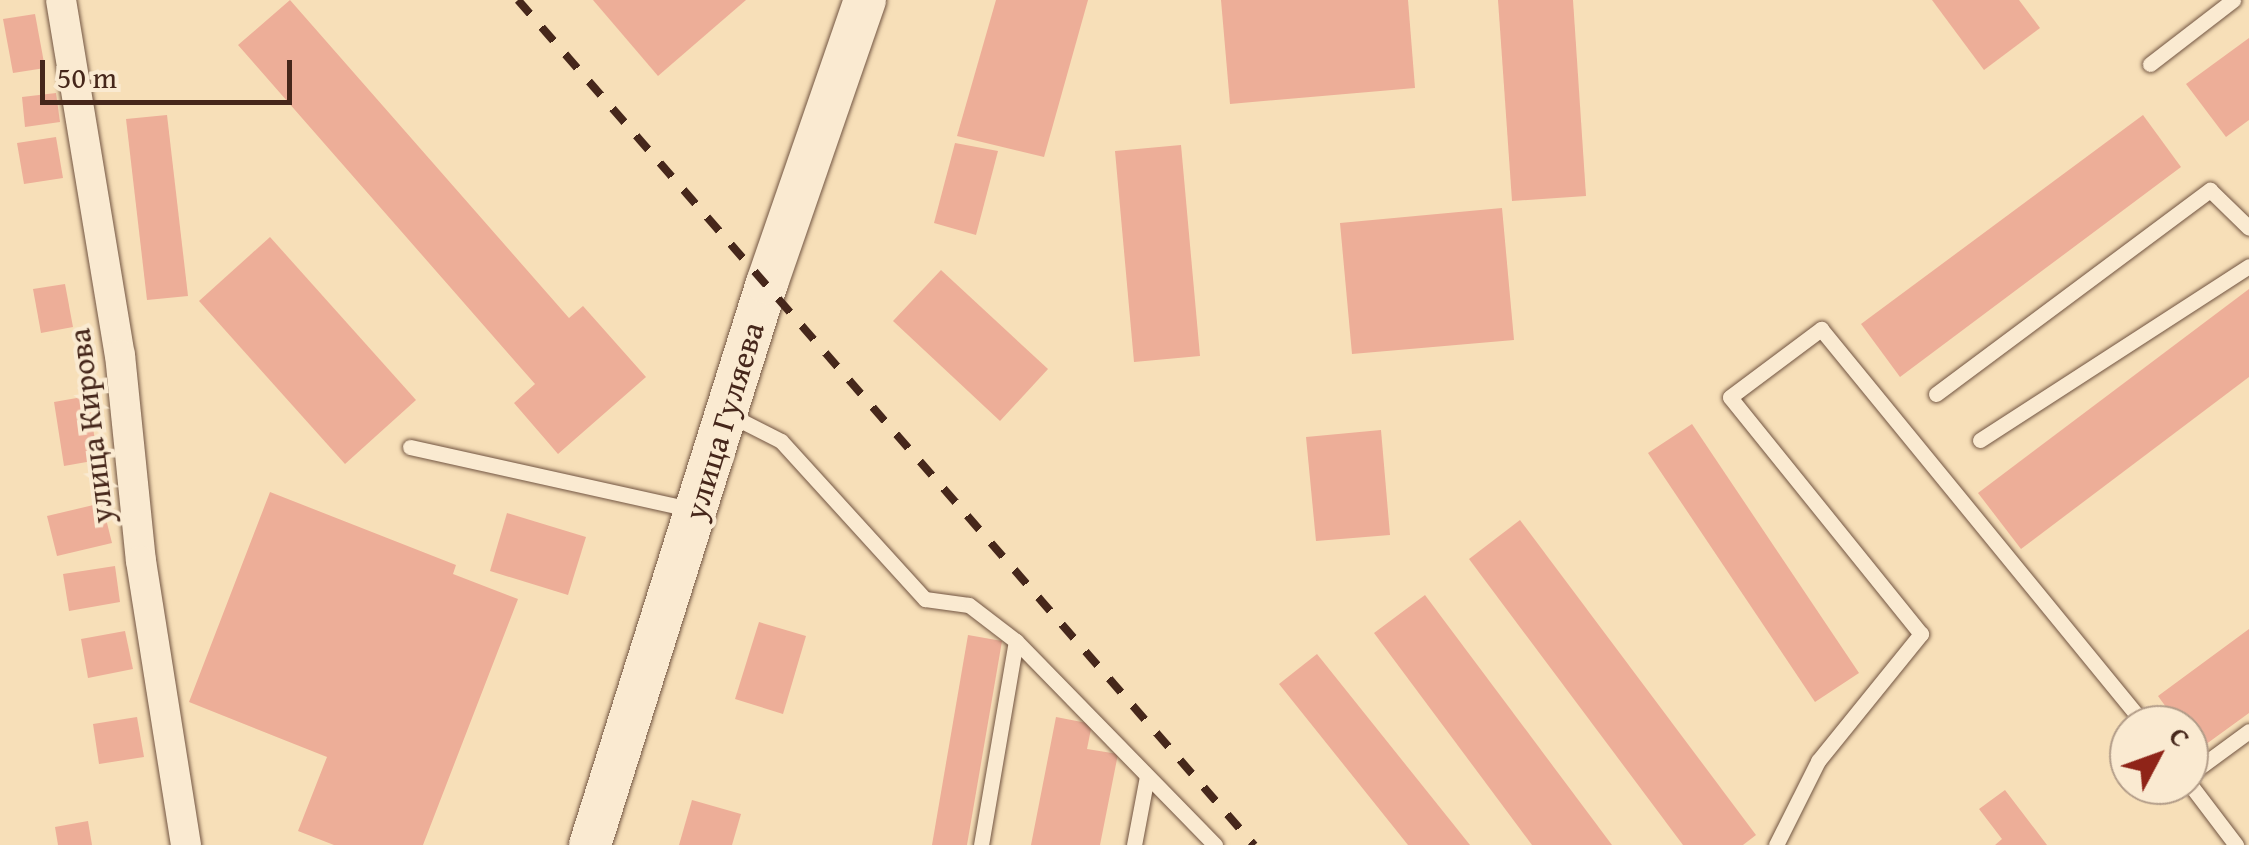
<!DOCTYPE html>
<html>
<head>
<meta charset="utf-8">
<style>
  body { margin:0 }
  #map { position:relative; width:2249px; height:845px; overflow:hidden; background:#f7dfb8; font-family:"Gentium Book Plus",serif }
  div>[style] { position:absolute }
  .building>* { inset:0; background:#edae98 }
  .roads { filter:drop-shadow(0 0 2px #725542) drop-shadow(0 0 2px #725542) }
  .lane>* { height:15px; margin:-7.5px; padding:0 7.5px; transform-origin:7.5px; border-radius:7.5px; background:#faead1 }
  .street>* { height:30px; margin:-15px; padding:0 15px; transform-origin:15px; border-radius:15px; background:#faead1 }
  .secondary>* { height:42px; margin:-21px; padding:0 21px; transform-origin:21px; border-radius:21px; background:#faead1 }
  .rail>* { height:8px; margin-top:-4px; transform-origin:0; background:repeating-linear-gradient(90deg,#46271b 0 18px,transparent 0 36px) }
  span { translate:-50% -50%; white-space:nowrap; text-align:center; line-height:1.15; -webkit-text-stroke:8px #faead1; paint-order:stroke }
  .street-label { font-size:32px; color:#46271b }
  .north { position:absolute; left:2109px; top:705px; width:100px; height:100px; box-sizing:border-box; background:#faead1; border:2px solid #b29c88; border-radius:50%; rotate:49deg; font-size:28px; font-weight:700; line-height:40px; text-align:center; color:#46271b }
  .north::after { content:''; display:block; margin:auto; width:35px; height:45px; background:#8f2418; clip-path:polygon(50% 0,100% 100%,50% 72%,0 100%) }
  .scale { position:absolute; left:40px; top:60px; width:252px; height:45px; box-sizing:border-box; border:5px solid #46271b; border-top:0; padding-left:12px; font-size:30px; line-height:35px; white-space:nowrap; color:#46271b; -webkit-text-stroke:8px #faead1; paint-order:stroke }
</style>
</head>
<body>
<div id="map">
  <div class="building">
    <div style="clip-path:polygon(290px 0,569px 318px,583px 306px,646px 377px,558px 454px,514px 403px,535px 384px,238px 45px)"></div>
    <div style="clip-path:polygon(593px 0,746px 0,658px 76px)"></div>
    <div style="clip-path:polygon(996px 0,1088px 0,1044px 157px,957px 136px)"></div>
    <div style="clip-path:polygon(1221px 0,1408px 0,1415px 88px,1230px 104px)"></div>
    <div style="clip-path:polygon(1498px 0,1573px 0,1586px 196px,1512px 201px)"></div>
    <div style="clip-path:polygon(1932px 0,2019px 0,2040px 28px,1984px 70px)"></div>
    <div style="clip-path:polygon(35px 14px,45px 68px,13px 73px,3px 19px)"></div>
    <div style="clip-path:polygon(2249px 38px,2249px 120px,2226px 137px,2186px 84px)"></div>
    <div style="clip-path:polygon(56px 93px,60px 122px,25px 127px,22px 97px)"></div>
    <div style="clip-path:polygon(167px 115px,188px 296px,147px 300px,126px 119px)"></div>
    <div style="clip-path:polygon(2143px 115px,2181px 167px,1900px 377px,1861px 324px)"></div>
    <div style="clip-path:polygon(56px 137px,63px 178px,24px 184px,17px 143px)"></div>
    <div style="clip-path:polygon(955px 143px,998px 151px,976px 235px,934px 223px)"></div>
    <div style="clip-path:polygon(1181px 145px,1200px 356px,1134px 362px,1115px 151px)"></div>
    <div style="clip-path:polygon(1502px 208px,1514px 340px,1352px 354px,1340px 223px)"></div>
    <div style="clip-path:polygon(270px 237px,416px 400px,345px 464px,199px 301px)"></div>
    <div style="clip-path:polygon(941px 270px,1048px 369px,1000px 421px,893px 321px)"></div>
    <div style="clip-path:polygon(65px 284px,73px 327px,41px 333px,33px 289px)"></div>
    <div style="clip-path:polygon(2249px 289px,2249px 377px,2021px 549px,1978px 493px)"></div>
    <div style="clip-path:polygon(88px 396px,98px 460px,64px 466px,54px 402px)"></div>
    <div style="clip-path:polygon(1692px 424px,1859px 673px,1815px 702px,1648px 453px)"></div>
    <div style="clip-path:polygon(1381px 430px,1390px 535px,1316px 541px,1306px 437px)"></div>
    <div style="clip-path:polygon(270px 492px,456px 565px,453px 574px,518px 599px,423px 845px,334px 845px,298px 831px,327px 757px,189px 702px)"></div>
    <div style="clip-path:polygon(102px 503px,112px 543px,57px 556px,47px 516px)"></div>
    <div style="clip-path:polygon(507px 513px,586px 537px,568px 595px,490px 571px)"></div>
    <div style="clip-path:polygon(1520px 520px,1756px 835px,1743px 845px,1683px 845px,1469px 559px)"></div>
    <div style="clip-path:polygon(115px 566px,120px 602px,69px 611px,63px 574px)"></div>
    <div style="clip-path:polygon(1425px 595px,1612px 845px,1532px 845px,1374px 633px)"></div>
    <div style="clip-path:polygon(759px 622px,806px 636px,783px 714px,735px 699px)"></div>
    <div style="clip-path:polygon(2249px 629px,2249px 713px,2198px 750px,2189px 725px,2179px 725px,2158px 696px)"></div>
    <div style="clip-path:polygon(125px 631px,133px 669px,88px 678px,81px 639px)"></div>
    <div style="clip-path:polygon(968px 635px,1002px 641px,967px 845px,932px 845px)"></div>
    <div style="clip-path:polygon(1317px 654px,1470px 845px,1408px 845px,1279px 684px)"></div>
    <div style="clip-path:polygon(137px 717px,144px 757px,99px 764px,93px 724px)"></div>
    <div style="clip-path:polygon(1056px 717px,1092px 724px,1087px 749px,1118px 754px,1100px 845px,1031px 845px)"></div>
    <div style="clip-path:polygon(2005px 790px,2047px 845px,1995px 845px,2002px 839px,1979px 809px)"></div>
    <div style="clip-path:polygon(692px 800px,741px 814px,732px 845px,679px 845px)"></div>
    <div style="clip-path:polygon(88px 821px,92px 845px,58px 845px,55px 827px)"></div>
  </div>
  <div class="roads">
    <div class="lane">
      <div style="left:2150px;top:64px;width:105px;rotate:-37.6deg"></div>
      <div style="left:1936px;top:394px;width:342px;rotate:-36.7deg"></div>
      <div style="left:2210px;top:190px;width:54px;rotate:44.3deg"></div>
      <div style="left:728px;top:414px;width:59px;rotate:27deg"></div>
      <div style="left:781px;top:441px;width:214px;rotate:47.7deg"></div>
      <div style="left:925px;top:599px;width:44px;rotate:7.8deg"></div>
      <div style="left:969px;top:605px;width:59px;rotate:37.5deg"></div>
      <div style="left:1016px;top:641px;width:285px;rotate:45.7deg"></div>
      <div style="left:1980px;top:440px;width:320px;rotate:-32.9deg"></div>
      <div style="left:410px;top:447px;width:291px;rotate:12.5deg"></div>
      <div style="left:2189px;top:775px;width:74px;rotate:-36.3deg"></div>
      <div style="left:2189px;top:783px;width:78px;rotate:52.8deg"></div>
      <div style="left:981px;top:845px;width:207px;rotate:-80.3deg"></div>
      <div style="left:1134px;top:845px;width:70px;rotate:-79.3deg"></div>
      <div style="left:1776px;top:845px;width:94px;rotate:-63.4deg"></div>
      <div style="left:1818px;top:761px;width:164px;rotate:-51deg"></div>
      <div style="left:1921px;top:634px;width:304px;rotate:-128.9deg"></div>
      <div style="left:1730px;top:397px;width:114px;rotate:-36.8deg"></div>
      <div style="left:1821px;top:329px;width:512px;rotate:50.71deg"></div>
    </div>
    <div class="street">
      <div style="left:61px;top:0;width:360px;rotate:80.6deg"></div>
      <div style="left:120px;top:355px;width:207px;rotate:84.2deg"></div>
      <div style="left:141px;top:561px;width:288px;rotate:81deg"></div>
    </div>
    <div class="secondary">
      <div style="left:590px;top:845px;width:589px;rotate:-72.52deg"></div>
      <div style="left:767px;top:283px;width:299px;rotate:-70.9deg"></div>
    </div>
  </div>
  <div class="rail">
    <div style="left:518px;top:0;width:1121px;rotate:48.94deg"></div>
  </div>
  <div class="street-label">
    <span style="left:724px;top:421px;rotate:-73deg">улица Гуляева</span>
    <span style="left:91px;top:426px;rotate:-97deg">улица Кирова</span>
  </div>
  <div class="north">С</div>
  <div class="scale">50 m</div>
</div>
</body>
</html>
